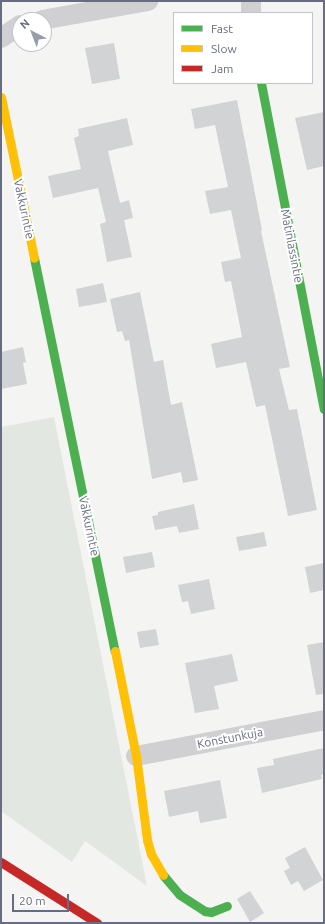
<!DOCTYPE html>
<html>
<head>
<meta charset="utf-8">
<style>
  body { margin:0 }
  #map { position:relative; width:325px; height:924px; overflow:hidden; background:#f4f5f3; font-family:Ubuntu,sans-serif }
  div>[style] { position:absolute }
  .green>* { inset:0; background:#e2e8e1 }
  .building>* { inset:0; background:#d2d3d4 }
  .street>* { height:20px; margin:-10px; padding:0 10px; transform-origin:10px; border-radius:10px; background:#d0d0d2 }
  .fast>* { height:9px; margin:-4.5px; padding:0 4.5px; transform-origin:4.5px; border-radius:4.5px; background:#4caf50 }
  .slow>* { height:9px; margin:-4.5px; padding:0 4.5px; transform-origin:4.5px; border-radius:4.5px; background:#ffc107 }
  .jam>* { height:9px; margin:-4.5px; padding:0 4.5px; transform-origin:4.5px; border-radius:4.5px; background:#c62828 }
  span { translate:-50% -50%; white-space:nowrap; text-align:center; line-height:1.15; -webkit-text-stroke:4px #fff; paint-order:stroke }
  .street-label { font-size:12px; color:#656c84 }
  .frame { position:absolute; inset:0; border:2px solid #656c84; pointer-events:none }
  .legend { position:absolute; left:173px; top:12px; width:140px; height:72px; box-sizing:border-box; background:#fff; border:1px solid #c1c4ce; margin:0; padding:5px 7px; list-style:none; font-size:12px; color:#656c84 }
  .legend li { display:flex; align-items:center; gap:8px; height:20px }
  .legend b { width:20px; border:1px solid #c1c4ce }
  .north { position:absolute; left:12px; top:12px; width:40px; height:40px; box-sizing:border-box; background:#fff; border:1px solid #c1c4ce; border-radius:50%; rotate:318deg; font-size:11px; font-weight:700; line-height:16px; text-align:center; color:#656c84 }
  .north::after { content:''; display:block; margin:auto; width:14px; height:18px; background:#979cab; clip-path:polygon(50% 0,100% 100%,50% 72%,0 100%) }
  .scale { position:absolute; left:12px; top:894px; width:57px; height:18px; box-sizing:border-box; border:2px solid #656c84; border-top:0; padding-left:5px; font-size:12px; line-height:14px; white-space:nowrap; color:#656c84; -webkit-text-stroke:3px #fff; paint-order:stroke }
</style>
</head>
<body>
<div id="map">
  <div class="green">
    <div style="clip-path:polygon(54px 417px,147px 886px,85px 841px,72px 862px,1px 811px,1px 427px)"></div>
  </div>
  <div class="building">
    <div style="clip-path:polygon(114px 43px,120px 79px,92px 84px,85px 48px)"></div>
    <div style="clip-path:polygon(237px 100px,262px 230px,261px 231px,290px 367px,279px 369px,289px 410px,297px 409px,317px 510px,288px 516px,265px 405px,256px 407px,246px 362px,216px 368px,211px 344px,242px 337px,231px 281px,225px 282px,221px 262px,241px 258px,231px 210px,210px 214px,205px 191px,228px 187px,215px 125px,195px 129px,191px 109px)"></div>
    <div style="clip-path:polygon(324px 112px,324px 166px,307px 170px,295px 118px)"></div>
    <div style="clip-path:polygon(127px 118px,133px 145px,108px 151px,120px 203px,129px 200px,133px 218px,124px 220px,132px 257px,107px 262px,100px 224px,106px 222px,98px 188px,53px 198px,48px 176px,81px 169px,74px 138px,79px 136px,78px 129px)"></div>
    <div style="clip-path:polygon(103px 283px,107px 302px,79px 307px,76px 289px)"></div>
    <div style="clip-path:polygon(140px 292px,154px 362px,163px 360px,171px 405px,182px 402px,198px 480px,183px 483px,181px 472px,152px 479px,129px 340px,125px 341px,122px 331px,117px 332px,110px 299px)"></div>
    <div style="clip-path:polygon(23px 347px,26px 362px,23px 363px,27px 384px,1px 389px,1px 352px)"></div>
    <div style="clip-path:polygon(194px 504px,199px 529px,179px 533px,177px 526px,155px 530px,152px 516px,158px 515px,158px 512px)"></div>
    <div style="clip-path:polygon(264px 532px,267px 546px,239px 551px,236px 537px)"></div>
    <div style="clip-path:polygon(152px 552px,155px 567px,126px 573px,123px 557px)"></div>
    <div style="clip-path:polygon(324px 563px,324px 590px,310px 593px,305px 567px)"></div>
    <div style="clip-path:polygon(209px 579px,215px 609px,191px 614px,188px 601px,182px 602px,178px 585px)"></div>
    <div style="clip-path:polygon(156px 629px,159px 645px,140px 648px,137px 632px)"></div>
    <div style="clip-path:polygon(324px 642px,324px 694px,316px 695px,307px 645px)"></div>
    <div style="clip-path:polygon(232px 654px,238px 681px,214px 686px,219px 709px,195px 713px,185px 663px)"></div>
    <div style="clip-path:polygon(324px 748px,324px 774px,321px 775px,322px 779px,262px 793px,257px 768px,274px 765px,273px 759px)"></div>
    <div style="clip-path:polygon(220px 780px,227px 818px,200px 823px,198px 811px,169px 817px,164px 791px)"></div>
    <div style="clip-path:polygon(305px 847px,323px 880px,304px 891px,298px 881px,291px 885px,284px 871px,290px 868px,285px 858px)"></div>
    <div style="clip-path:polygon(250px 891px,264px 913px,250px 922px,237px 899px)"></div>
  </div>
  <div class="street">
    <div style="left:251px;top:13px;width:12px;rotate:-90deg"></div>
    <div style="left:42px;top:20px;width:108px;rotate:-10.2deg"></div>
    <div style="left:1px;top:38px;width:23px;rotate:-34deg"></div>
    <div style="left:136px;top:756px;width:191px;rotate:-10.8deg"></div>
  </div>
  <div class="fast">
    <div style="left:261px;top:83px;width:332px;rotate:79.1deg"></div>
    <div style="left:34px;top:258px;width:401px;rotate:78.4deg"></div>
    <div style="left:163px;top:875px;width:26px;rotate:50deg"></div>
    <div style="left:180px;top:895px;width:30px;rotate:33deg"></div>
    <div style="left:205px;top:911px;width:6px;rotate:9deg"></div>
    <div style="left:211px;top:912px;width:17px;rotate:-21deg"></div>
  </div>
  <div class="slow">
    <div style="left:1px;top:97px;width:164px;rotate:78.4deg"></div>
    <div style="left:115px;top:651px;width:107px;rotate:78.7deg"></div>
    <div style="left:136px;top:756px;width:85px;rotate:82.5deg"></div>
    <div style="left:147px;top:840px;width:15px;rotate:74deg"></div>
    <div style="left:151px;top:854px;width:24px;rotate:60deg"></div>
  </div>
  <div class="jam">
    <div style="left:1px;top:862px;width:114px;rotate:32.4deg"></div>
  </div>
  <div class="street-label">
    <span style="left:24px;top:209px;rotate:78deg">Vakkurintie</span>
    <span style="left:292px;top:246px;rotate:79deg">Matinlassintie</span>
    <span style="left:89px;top:526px;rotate:78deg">Vakkurintie</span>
    <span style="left:230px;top:738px;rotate:-11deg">Konstunkuja</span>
  </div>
  <div class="frame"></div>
  <ul class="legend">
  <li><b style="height:5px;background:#4caf50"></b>Fast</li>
  <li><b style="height:5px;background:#ffc107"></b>Slow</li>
  <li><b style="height:5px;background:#c62828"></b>Jam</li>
  </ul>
  <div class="north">N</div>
  <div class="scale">20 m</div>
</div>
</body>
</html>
